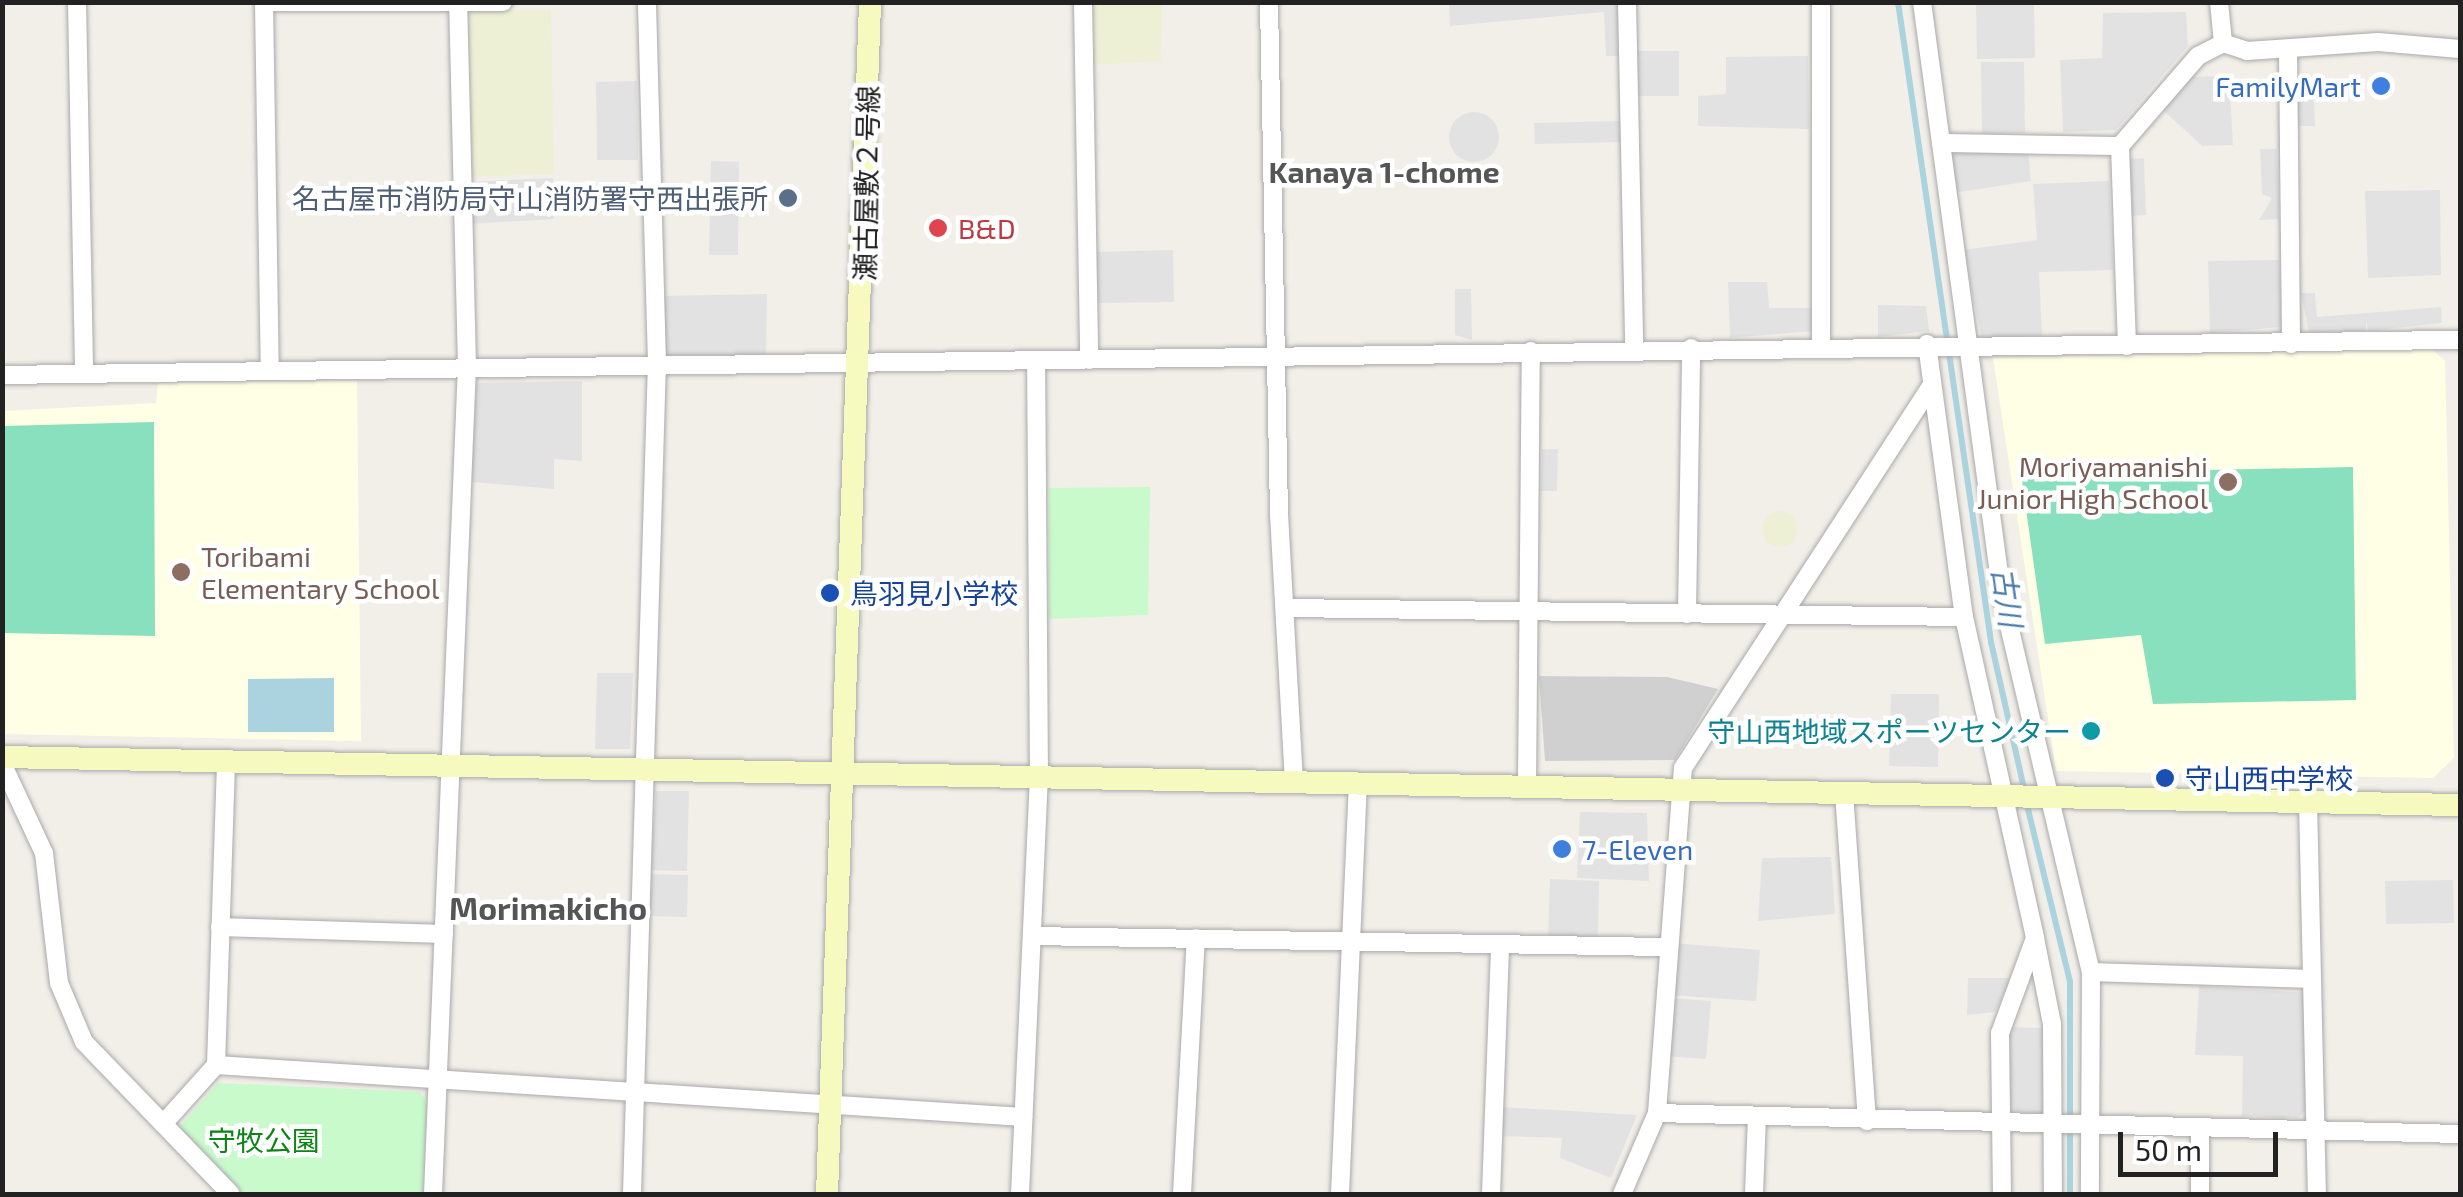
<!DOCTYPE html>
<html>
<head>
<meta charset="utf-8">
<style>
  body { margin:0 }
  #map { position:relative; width:2463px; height:1197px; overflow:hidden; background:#f2efe9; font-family:"Exo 2","Noto Sans JP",sans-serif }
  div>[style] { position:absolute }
  .education>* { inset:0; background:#ffffe5 }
  .religious>* { inset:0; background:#d0d0d0 }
  .farmland>* { inset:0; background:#eef0d5 }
  .round { border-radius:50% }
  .park>* { inset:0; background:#c8facc }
  .pitch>* { inset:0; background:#88e0be }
  .parking>* { inset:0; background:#e2e2e2 }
  .water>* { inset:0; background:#aad3df }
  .stream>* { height:6px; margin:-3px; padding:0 3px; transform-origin:3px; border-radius:3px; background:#aad3df }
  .roads { filter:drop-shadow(0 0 2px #a9a9a9) drop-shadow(0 0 2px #a9a9a9) }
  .street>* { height:18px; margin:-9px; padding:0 9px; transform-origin:9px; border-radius:9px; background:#fff }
  .secondary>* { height:22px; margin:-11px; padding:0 11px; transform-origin:11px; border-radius:11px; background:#f7fabf }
  .dots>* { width:28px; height:28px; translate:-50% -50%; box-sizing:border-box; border:5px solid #fff; border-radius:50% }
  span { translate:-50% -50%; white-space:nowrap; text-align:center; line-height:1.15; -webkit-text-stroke:9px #fff; paint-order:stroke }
  .shop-label { font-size:28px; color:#366cbe }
  .right { translate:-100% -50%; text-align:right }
  .left { translate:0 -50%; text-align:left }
  .street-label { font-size:28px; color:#222 }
  .service-label { font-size:28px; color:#4e5e75 }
  .health-label { font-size:28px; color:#be3a42 }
  .education-label { font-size:28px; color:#785e54 }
  .transit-label { font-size:28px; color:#164399 }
  .culture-label { font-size:28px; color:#0d838f }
  .park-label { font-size:28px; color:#0c8416 }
  .neighbourhood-label { font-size:30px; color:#555; font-weight:700 }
  .water-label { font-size:30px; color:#4a7aab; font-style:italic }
  .quarter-label { font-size:32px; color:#555; font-weight:700 }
  .frame { position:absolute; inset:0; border:5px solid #222; pointer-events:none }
  .scale { position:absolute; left:2118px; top:1132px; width:160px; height:45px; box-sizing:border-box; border:5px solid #222; border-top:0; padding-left:12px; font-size:30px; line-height:35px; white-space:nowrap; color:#222; -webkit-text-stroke:8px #fff; paint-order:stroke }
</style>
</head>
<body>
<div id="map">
  <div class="education">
    <div style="clip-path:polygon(2432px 349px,2445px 361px,2454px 758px,2433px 778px,2056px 771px,1993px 358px)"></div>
    <div style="clip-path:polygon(357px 381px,361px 741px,3px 734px,3px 411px,156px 403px,158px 383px)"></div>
  </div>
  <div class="religious">
    <div style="clip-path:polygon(1539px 676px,1667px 677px,1718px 689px,1675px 760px,1545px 761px)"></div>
  </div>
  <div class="farmland">
    <div style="clip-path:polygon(1088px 3px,1162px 3px,1161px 61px,1089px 65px)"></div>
    <div style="clip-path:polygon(551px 10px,554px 174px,466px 177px,465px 19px,471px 11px)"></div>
    <div class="round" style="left:1762px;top:511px;width:36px;height:36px"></div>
  </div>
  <div class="park">
    <div style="clip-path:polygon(1150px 487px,1148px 615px,1049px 619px,1049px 488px)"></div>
    <div style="clip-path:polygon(218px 1083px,420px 1092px,428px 1104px,426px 1194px,240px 1192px,177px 1130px)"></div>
  </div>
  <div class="pitch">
    <div style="clip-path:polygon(154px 422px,155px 636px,3px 633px,3px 426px)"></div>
    <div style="clip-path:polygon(2353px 467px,2356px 700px,2153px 704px,2141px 635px,2045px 644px,2021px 474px)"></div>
  </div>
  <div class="parking">
    <div style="clip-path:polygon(1449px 3px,1619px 3px,1620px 56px,1606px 56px,1604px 12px,1450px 26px)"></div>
    <div style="clip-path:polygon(1976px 3px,2034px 3px,2035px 58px,1977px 59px)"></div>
    <div style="clip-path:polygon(2186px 12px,2188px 46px,2116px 130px,2063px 132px,2060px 60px,2102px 58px,2103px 13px)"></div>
    <div style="clip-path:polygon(1635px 51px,1679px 51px,1679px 96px,1636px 96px)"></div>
    <div style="clip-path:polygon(1808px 56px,1809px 129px,1698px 126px,1698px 96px,1726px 94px,1726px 57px)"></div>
    <div style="clip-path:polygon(1981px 62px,2024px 62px,2025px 133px,1982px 134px)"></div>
    <div style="clip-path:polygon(2229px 76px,2233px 145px,2202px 146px,2161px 108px,2190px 77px)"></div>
    <div style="clip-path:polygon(2313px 77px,2315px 126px,2298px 126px,2296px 79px)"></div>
    <div style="clip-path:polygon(637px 81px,638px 160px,597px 160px,596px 82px)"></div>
    <div class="round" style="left:1449px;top:112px;width:50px;height:50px"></div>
    <div style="clip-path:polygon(1620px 121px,1621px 142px,1535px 144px,1534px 123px)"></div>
    <div style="clip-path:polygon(2260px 149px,2277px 149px,2279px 219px,2259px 220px,2272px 198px,2262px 194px)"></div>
    <div style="clip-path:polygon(2028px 150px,2031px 181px,1953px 193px,1949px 157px,1957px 151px)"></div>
    <div style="clip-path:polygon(2144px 158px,2146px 215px,2130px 216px,2128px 159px)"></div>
    <div style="clip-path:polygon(711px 161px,739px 162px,738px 255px,709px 255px)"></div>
    <div style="clip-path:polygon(553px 178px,554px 219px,468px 224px,467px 182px)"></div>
    <div style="clip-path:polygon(2109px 181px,2113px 270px,2039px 272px,2042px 336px,1982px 339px,1963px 250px,2037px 240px,2033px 184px)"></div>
    <div style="clip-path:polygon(2440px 190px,2441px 275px,2368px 278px,2365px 191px)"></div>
    <div style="clip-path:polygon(1173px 250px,1174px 302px,1092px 303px,1092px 252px)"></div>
    <div style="clip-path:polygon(2279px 260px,2282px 327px,2210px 333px,2208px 261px)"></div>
    <div style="clip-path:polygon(1728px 282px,1767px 282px,1769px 308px,1813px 308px,1813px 331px,1730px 338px)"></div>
    <div style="clip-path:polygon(1455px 289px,1471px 289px,1472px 340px,1455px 335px)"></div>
    <div style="clip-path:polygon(2301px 293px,2315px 293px,2317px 317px,2441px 307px,2442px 323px,2368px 331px,2366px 320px,2366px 331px,2309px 332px)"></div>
    <div style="clip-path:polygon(767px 294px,766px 356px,662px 357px,661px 296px)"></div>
    <div style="clip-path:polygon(1878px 305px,1926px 306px,1929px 331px,1878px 337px)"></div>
    <div style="clip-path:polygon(582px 381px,582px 461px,554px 459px,554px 489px,471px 482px,476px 383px)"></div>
    <div style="clip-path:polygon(1542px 449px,1558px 449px,1557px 491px,1541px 491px)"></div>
    <div style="clip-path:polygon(597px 673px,633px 673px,630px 749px,595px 749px)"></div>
    <div style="clip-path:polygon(1891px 694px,1939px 694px,1938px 767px,1889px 766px)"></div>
    <div style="clip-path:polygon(656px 791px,689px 791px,687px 871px,651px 870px)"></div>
    <div style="clip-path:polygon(1580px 812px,1647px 813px,1649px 881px,1577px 878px)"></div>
    <div style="clip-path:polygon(1831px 857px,1835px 914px,1758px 921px,1762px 858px)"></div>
    <div style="clip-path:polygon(647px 874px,688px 875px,687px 917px,646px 916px)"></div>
    <div style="clip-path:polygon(1550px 879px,1599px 881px,1598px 938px,1548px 937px)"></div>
    <div style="clip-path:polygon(2453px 880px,2454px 923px,2386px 924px,2385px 881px)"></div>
    <div style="clip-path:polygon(1673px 943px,1760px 950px,1756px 1001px,1669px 995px)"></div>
    <div style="clip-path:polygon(1968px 978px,2011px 978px,1995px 1012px,1967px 1015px)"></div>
    <div style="clip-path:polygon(2199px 986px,2307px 993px,2306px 1110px,2298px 1118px,2242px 1116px,2243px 1056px,2195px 1055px)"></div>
    <div style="clip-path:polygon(1669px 998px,1711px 1001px,1706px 1059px,1665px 1056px)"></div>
    <div style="clip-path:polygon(2009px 1027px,2046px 1028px,2043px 1116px,2007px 1109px)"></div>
    <div style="clip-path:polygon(1501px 1107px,1637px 1115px,1611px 1178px,1560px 1158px,1562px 1138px,1500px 1136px)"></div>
  </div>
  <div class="water">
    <div style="clip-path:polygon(334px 678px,334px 732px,248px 732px,248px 679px)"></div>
  </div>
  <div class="stream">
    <div style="left:1898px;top:2px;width:647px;rotate:81.73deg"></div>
    <div style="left:1991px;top:642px;width:151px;rotate:77.3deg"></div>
    <div style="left:2026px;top:801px;width:186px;rotate:76.3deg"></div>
    <div style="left:2070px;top:982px;width:212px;rotate:90deg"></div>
  </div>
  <div class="roads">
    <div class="street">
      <div style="left:77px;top:2px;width:371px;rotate:88.9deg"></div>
      <div style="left:264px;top:2px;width:368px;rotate:89.1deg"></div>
      <div style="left:267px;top:2px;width:236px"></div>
      <div style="left:1083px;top:2px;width:358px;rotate:89deg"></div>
      <div style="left:1269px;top:2px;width:512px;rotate:88.88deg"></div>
      <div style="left:1279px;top:514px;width:268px;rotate:86.8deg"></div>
      <div style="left:1627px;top:2px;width:347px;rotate:88.8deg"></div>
      <div style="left:1922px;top:2px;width:599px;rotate:82.33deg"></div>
      <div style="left:2002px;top:596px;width:386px;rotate:76.7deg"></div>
      <div style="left:2091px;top:972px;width:222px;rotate:90.3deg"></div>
      <div style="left:2219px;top:2px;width:41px;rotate:84.4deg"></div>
      <div style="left:2288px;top:52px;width:292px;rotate:89.4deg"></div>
      <div style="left:1941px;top:143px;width:179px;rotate:1deg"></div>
      <div style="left:1927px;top:344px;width:275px;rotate:82.3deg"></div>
      <div style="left:1964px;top:617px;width:329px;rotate:77.5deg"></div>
      <div style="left:2035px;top:938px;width:101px;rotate:110.2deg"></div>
      <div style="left:2000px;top:1033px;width:161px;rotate:89.3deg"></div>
      <div style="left:1821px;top:346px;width:344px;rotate:-90deg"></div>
      <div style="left:2127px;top:346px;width:200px;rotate:-92deg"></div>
      <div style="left:2120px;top:146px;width:119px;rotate:-49.1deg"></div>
      <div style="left:2198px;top:56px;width:28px;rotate:-27deg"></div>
      <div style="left:2223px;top:43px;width:25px;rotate:18deg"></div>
      <div style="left:2247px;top:51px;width:131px;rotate:-3.9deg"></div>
      <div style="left:2378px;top:42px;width:82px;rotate:4.9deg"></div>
      <div style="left:2px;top:375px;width:2458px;rotate:-0.82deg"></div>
      <div style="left:1286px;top:608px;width:678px;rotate:0.76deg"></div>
      <div style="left:1687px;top:614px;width:266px;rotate:-89.1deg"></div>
      <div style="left:2px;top:763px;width:99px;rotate:65deg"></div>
      <div style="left:44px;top:853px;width:131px;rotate:83.4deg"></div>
      <div style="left:59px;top:983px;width:64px;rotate:67deg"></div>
      <div style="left:84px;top:1042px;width:211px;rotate:46deg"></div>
      <div style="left:1527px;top:786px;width:435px;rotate:-89.5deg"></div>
      <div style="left:1844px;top:792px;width:330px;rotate:86deg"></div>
      <div style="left:2308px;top:802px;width:392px;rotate:88.7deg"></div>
      <div style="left:220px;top:927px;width:224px;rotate:1.8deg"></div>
      <div style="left:1032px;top:936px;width:633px;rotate:1deg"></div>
      <div style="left:2035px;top:938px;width:88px;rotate:78.8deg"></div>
      <div style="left:2052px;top:1024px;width:170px;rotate:89.7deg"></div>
      <div style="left:2091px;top:972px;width:221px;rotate:1.8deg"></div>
      <div style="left:216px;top:1065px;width:809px;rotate:3.69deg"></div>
      <div style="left:1657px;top:1113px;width:803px;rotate:1.5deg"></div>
      <div style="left:163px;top:1124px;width:79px;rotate:-48.1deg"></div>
      <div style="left:216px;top:1065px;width:305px;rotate:-88.1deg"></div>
      <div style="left:433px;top:1194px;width:829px;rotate:-87.65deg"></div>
      <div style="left:467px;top:366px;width:364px;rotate:-91.4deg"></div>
      <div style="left:632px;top:1194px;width:831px;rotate:-88.28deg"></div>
      <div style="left:657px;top:363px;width:361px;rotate:-91.6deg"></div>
      <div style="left:1020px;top:1194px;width:416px;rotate:-87.4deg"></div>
      <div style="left:1039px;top:778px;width:417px;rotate:-90.4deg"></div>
      <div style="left:1182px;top:1194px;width:256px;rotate:-86.9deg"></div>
      <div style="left:1340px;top:1194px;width:411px;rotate:-87.5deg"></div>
      <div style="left:1491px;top:1194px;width:250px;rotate:-87.9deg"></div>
      <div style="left:1622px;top:1194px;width:88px;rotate:-66.6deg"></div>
      <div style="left:1657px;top:1113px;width:346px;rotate:-85.7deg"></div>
      <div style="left:1683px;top:768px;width:455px;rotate:-57deg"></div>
      <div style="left:1754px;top:1194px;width:77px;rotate:-87.8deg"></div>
      <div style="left:2200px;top:1194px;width:64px;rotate:-90deg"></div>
    </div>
    <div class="secondary">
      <div style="left:2px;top:757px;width:2458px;rotate:1.12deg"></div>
      <div style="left:827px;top:1194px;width:1193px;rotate:-87.93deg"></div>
    </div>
  </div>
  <div class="dots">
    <div style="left:2381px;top:86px;background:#3f7fe0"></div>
    <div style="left:788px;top:198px;background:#5c6f8a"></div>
    <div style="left:938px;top:228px;background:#e0444e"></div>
    <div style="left:2228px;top:482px;background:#8d6e63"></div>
    <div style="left:181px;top:572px;background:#8d6e63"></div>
    <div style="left:830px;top:593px;background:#1a4fb4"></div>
    <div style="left:2091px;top:731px;background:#0f9aa8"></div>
    <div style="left:2165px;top:778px;background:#1a4fb4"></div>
    <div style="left:1562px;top:849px;background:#3f7fe0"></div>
  </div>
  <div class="shop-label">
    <span class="right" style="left:2361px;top:86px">FamilyMart</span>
    <span class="left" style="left:1582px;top:849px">7-Eleven</span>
  </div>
  <div class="street-label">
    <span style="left:866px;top:183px;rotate:-89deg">瀬古屋敷２号線</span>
  </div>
  <div class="service-label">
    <span class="right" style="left:768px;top:198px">名古屋市消防局守山消防署守西出張所</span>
  </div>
  <div class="health-label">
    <span class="left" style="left:958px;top:228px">B&amp;D</span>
  </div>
  <div class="education-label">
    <span class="right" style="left:2208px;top:482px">Moriyamanishi<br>Junior High School</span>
    <span class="left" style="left:201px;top:572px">Toribami<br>Elementary School</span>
  </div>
  <div class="transit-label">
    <span class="left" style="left:850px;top:593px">鳥羽見小学校</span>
    <span class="left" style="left:2185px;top:778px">守山西中学校</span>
  </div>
  <div class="culture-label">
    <span class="right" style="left:2071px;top:731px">守山西地域スポーツセンター</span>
  </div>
  <div class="park-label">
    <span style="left:264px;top:1140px">守牧公園</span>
  </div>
  <div class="neighbourhood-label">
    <span style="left:1384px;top:171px">Kanaya 1-chome</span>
  </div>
  <div class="water-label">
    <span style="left:2008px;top:597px;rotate:82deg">古川</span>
  </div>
  <div class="quarter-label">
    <span style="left:548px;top:907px">Morimakicho</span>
  </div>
  <div class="frame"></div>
  <div class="scale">50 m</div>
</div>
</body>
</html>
